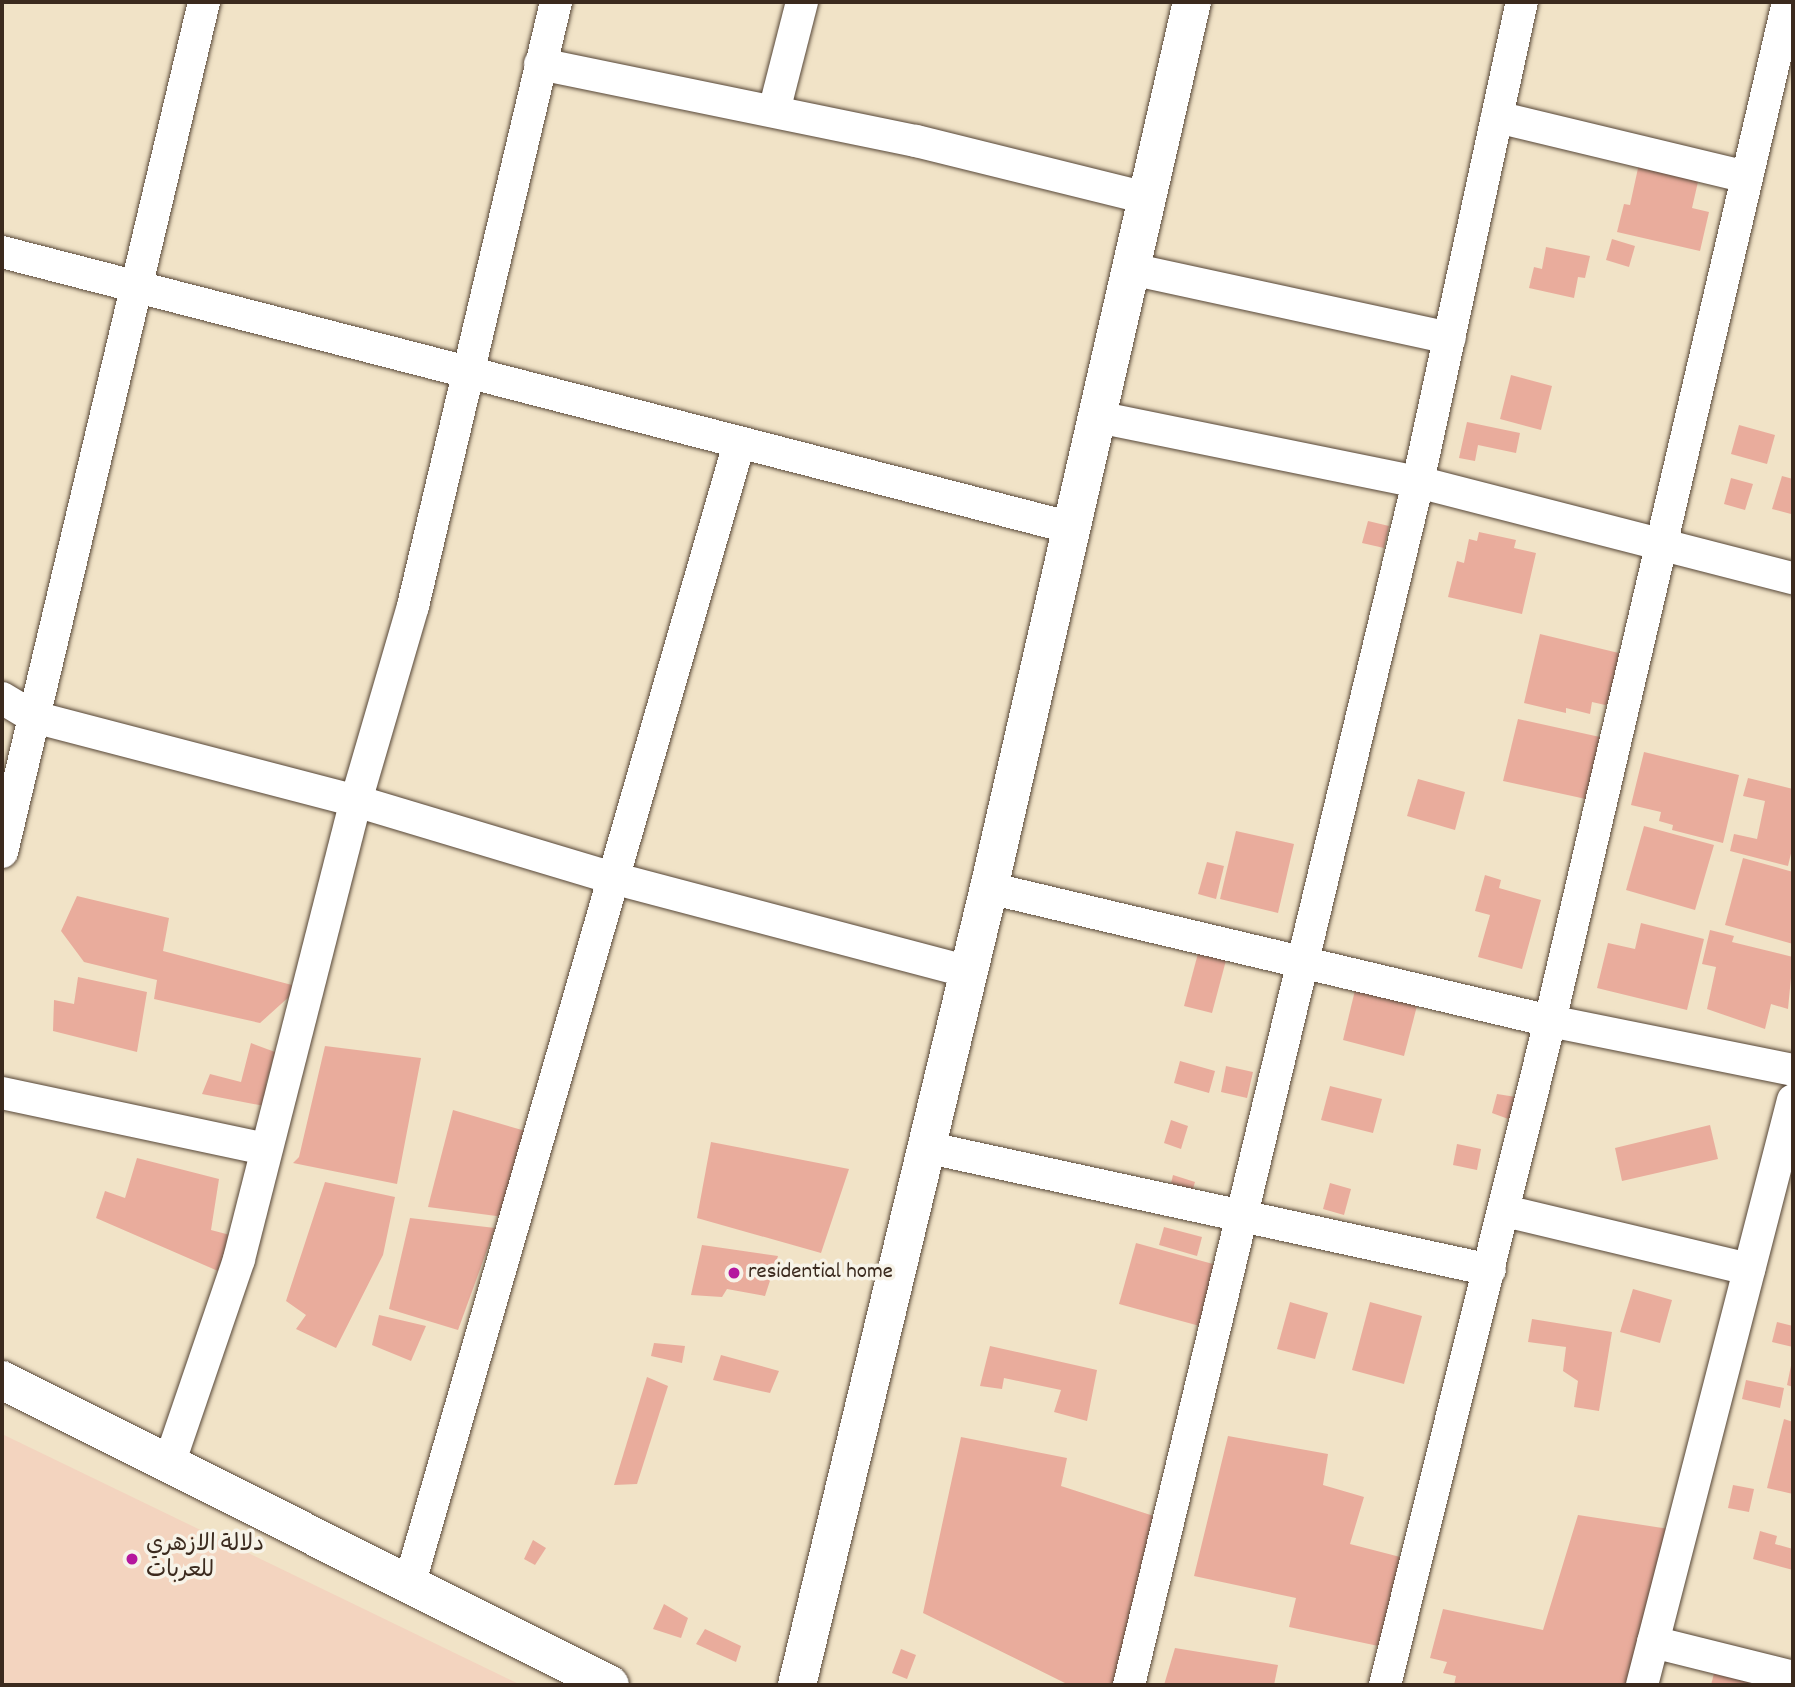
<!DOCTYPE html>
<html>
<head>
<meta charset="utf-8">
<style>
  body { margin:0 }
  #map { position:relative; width:1795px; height:1687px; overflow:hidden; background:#f1e3c7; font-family:Dekko,"Playpen Sans Arabic",sans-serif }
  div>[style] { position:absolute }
  .built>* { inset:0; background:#f3d4bf }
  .building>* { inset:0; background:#e9ac9c }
  .roads { filter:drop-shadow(0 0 2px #564637) drop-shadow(0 0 2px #564637) }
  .street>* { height:32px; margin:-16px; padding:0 16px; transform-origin:16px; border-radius:16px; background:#fff }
  .secondary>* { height:38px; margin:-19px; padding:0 19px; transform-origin:19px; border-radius:19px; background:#fff }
  .dots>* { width:19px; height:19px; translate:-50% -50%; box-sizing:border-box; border:4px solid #f7f3e8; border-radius:50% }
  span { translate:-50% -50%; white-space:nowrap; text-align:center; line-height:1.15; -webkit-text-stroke:7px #f7f3e8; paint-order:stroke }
  .poi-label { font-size:23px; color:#3b2a1e }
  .left { translate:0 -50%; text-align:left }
  .frame { position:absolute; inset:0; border:4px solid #3b2a1e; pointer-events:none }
</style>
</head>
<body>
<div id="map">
  <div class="built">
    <div style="clip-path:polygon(2px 1434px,521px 1685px,2px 1685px)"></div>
  </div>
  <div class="building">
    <div style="clip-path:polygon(1640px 159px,1700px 173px,1692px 208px,1709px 212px,1700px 251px,1617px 232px,1624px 204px,1630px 205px)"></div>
    <div style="clip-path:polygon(1612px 239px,1635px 246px,1629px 267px,1606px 260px)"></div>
    <div style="clip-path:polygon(1546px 247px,1590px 256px,1585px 278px,1578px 277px,1574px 298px,1529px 288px,1534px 267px,1542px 269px)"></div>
    <div style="clip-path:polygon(1511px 375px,1552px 386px,1541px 430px,1500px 419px)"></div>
    <div style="clip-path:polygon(1467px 422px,1520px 433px,1516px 453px,1478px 445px,1475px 461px,1459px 458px)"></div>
    <div style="clip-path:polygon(1739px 425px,1775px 435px,1767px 464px,1731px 454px)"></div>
    <div style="clip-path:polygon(1782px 476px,1793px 479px,1791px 514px,1772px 509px)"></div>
    <div style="clip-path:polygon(1731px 478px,1753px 484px,1745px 510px,1724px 504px)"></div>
    <div style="clip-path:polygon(1368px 521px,1389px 526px,1384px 548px,1362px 543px)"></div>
    <div style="clip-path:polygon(1479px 532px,1516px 540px,1514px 548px,1536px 553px,1522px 614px,1448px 597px,1457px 561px,1464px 563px,1469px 539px,1477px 541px)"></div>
    <div style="clip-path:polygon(1540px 634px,1627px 655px,1614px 707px,1592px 702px,1590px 714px,1566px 708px,1566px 713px,1524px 703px)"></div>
    <div style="clip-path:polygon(1518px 719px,1609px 739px,1595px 801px,1503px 781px)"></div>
    <div style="clip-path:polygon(1644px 752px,1739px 775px,1723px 843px,1672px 830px,1673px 825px,1659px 821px,1661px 812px,1631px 805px)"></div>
    <div style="clip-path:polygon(1748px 778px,1793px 789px,1793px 845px,1788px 866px,1730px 851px,1734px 834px,1757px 839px,1765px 801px,1743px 796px)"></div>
    <div style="clip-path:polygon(1418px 779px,1465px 792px,1455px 830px,1407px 816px)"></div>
    <div style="clip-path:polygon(1644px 826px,1714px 845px,1695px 910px,1626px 890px)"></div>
    <div style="clip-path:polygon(1236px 831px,1294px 844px,1278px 913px,1220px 899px)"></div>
    <div style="clip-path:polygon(1743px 858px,1793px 872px,1793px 944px,1725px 925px)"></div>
    <div style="clip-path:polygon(1207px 862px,1224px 866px,1216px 899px,1198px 894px)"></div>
    <div style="clip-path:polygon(1485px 875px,1501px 880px,1499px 888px,1541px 900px,1522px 969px,1478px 957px,1490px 915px,1475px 911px)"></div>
    <div style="clip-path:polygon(77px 896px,169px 918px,163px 951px,292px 985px,291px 995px,260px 1023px,154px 999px,157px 980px,84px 962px,61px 931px)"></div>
    <div style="clip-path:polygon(1641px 923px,1704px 939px,1687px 1010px,1597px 988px,1608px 943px,1635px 949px)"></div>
    <div style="clip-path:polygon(1710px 930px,1734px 936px,1732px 942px,1793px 957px,1788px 1009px,1771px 1004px,1765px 1029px,1707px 1009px,1716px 967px,1702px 964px)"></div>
    <div style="clip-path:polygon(1201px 942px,1229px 949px,1212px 1013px,1184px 1006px)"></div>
    <div style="clip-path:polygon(78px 977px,147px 992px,137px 1052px,53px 1031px,54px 1000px,74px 1004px)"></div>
    <div style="clip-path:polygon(1357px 982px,1419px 998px,1404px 1056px,1343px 1040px)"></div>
    <div style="clip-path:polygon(251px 1043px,275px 1052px,266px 1084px,274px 1088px,269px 1107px,202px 1094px,210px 1074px,241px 1082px)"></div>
    <div style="clip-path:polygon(325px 1046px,421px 1058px,397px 1184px,293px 1163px,299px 1157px)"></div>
    <div style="clip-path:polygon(1180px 1061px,1215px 1071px,1209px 1093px,1174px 1083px)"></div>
    <div style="clip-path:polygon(1226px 1066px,1253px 1072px,1247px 1098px,1221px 1092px)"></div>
    <div style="clip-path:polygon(1330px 1086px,1382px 1099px,1373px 1133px,1321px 1120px)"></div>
    <div style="clip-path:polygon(1497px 1094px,1516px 1097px,1511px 1120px,1492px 1113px)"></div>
    <div style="clip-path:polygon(453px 1110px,529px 1132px,504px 1217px,428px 1207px)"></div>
    <div style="clip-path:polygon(1171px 1120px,1188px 1126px,1181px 1149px,1164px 1143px)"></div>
    <div style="clip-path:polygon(1710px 1125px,1718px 1159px,1622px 1181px,1615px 1148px)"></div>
    <div style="clip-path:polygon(711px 1142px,849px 1169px,821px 1253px,697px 1218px)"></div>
    <div style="clip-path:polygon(1457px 1144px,1481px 1149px,1477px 1170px,1453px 1165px)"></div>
    <div style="clip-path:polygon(137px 1158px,219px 1179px,211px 1230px,230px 1235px,218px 1271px,96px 1218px,105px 1191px,125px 1198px)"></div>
    <div style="clip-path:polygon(1173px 1175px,1195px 1182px,1189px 1202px,1168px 1196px)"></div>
    <div style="clip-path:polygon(325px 1182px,395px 1197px,383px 1255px,336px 1348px,296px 1329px,306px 1315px,286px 1301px)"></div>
    <div style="clip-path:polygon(1330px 1183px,1351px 1189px,1344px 1215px,1323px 1209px)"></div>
    <div style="clip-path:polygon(410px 1218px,495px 1228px,458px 1330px,389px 1309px)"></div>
    <div style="clip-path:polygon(1164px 1227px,1202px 1237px,1197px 1256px,1159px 1245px)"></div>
    <div style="clip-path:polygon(1136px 1243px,1224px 1267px,1207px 1328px,1119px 1304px)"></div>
    <div style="clip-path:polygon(702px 1245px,778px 1256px,765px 1296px,727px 1289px,722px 1297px,691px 1295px)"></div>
    <div style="clip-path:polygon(1633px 1289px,1672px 1300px,1660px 1343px,1620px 1332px)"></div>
    <div style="clip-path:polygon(1290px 1302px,1328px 1313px,1315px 1359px,1277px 1349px)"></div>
    <div style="clip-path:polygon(1370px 1302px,1422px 1316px,1404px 1384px,1352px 1370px)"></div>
    <div style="clip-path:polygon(379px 1315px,426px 1326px,411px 1361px,372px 1345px)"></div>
    <div style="clip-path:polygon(1532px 1319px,1612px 1332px,1599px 1411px,1574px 1407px,1578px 1381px,1563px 1371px,1566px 1347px,1528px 1342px)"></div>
    <div style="clip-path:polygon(1777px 1322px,1793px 1326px,1793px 1347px,1772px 1342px)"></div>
    <div style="clip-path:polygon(654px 1343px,685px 1346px,682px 1363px,651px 1356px)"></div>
    <div style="clip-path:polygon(990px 1346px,1097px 1370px,1087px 1421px,1054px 1412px,1061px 1390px,1004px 1378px,1002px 1389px,980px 1386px)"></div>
    <div style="clip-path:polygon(721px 1355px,779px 1371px,770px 1393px,713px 1380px)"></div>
    <div style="clip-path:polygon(1792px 1361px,1793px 1361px,1793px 1387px,1787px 1385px)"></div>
    <div style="clip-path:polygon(647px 1377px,668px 1386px,637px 1484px,614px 1485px)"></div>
    <div style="clip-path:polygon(1746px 1380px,1784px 1388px,1780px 1408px,1742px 1399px)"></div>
    <div style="clip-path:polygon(1784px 1419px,1793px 1422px,1793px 1494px,1767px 1488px)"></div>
    <div style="clip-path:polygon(1228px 1436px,1328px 1454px,1323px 1485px,1364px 1497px,1350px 1544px,1408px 1559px,1383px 1647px,1289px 1627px,1296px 1598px,1194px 1576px)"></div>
    <div style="clip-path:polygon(961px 1437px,1067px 1458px,1061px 1486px,1163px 1519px,1120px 1685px,1069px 1685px,923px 1613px)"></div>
    <div style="clip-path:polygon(1733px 1485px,1754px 1489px,1749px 1512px,1728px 1508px)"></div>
    <div style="clip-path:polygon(1578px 1515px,1669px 1529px,1632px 1685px,1454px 1685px,1456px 1676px,1443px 1673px,1447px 1662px,1430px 1658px,1443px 1609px,1543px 1630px)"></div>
    <div style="clip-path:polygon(1760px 1531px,1777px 1536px,1775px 1544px,1793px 1549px,1793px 1570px,1753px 1559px)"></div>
    <div style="clip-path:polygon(533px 1540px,546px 1548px,535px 1565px,524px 1559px)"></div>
    <div style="clip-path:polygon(664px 1604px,688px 1618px,681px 1638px,653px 1629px)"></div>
    <div style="clip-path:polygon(705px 1629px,741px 1646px,736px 1662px,696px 1644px)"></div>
    <div style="clip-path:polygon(1175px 1648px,1278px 1665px,1274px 1685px,1164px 1685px)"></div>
    <div style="clip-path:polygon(901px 1649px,916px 1655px,907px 1679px,892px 1673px)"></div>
    <div style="clip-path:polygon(1718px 1658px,1785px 1685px,1711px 1685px)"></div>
  </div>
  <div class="roads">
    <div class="street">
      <div style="left:540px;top:64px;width:384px;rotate:11.6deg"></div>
      <div style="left:916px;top:141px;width:237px;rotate:13.9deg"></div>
      <div style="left:774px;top:111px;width:113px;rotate:-75.6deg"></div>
      <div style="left:1497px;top:117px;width:257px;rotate:13.5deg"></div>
      <div style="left:2px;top:252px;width:1105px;rotate:14.46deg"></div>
      <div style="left:1131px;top:269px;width:326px;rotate:12.2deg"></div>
      <div style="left:1098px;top:417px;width:327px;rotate:11.5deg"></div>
      <div style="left:1418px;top:482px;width:387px;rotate:14.4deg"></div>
      <div style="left:2px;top:698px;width:37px;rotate:31deg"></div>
      <div style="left:34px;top:717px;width:333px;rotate:14.6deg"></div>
      <div style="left:356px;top:801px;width:268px;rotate:16.7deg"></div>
      <div style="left:613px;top:878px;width:368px;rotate:14.8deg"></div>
      <div style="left:2px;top:852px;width:874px;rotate:-76.63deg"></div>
      <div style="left:989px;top:888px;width:577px;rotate:13.34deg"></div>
      <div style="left:1550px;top:1021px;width:248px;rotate:11.4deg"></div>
      <div style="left:2px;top:1093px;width:269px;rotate:12deg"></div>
      <div style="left:925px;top:1147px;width:578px;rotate:12.28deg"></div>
      <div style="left:1505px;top:1211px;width:251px;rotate:13.4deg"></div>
      <div style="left:170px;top:1461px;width:213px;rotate:-71.1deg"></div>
      <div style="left:239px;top:1259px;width:473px;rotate:-75.7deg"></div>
      <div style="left:356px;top:801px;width:203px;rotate:-73.7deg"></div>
      <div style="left:413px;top:606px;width:621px;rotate:-76.68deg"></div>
      <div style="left:410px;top:1582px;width:1185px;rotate:-73.88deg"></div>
      <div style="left:1653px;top:1642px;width:144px;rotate:14deg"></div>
      <div style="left:1129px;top:1685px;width:1237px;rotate:-76.49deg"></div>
      <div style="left:1418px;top:482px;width:491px;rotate:-77.8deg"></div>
      <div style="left:1385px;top:1685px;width:684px;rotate:-76.04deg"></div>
      <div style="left:1550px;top:1021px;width:1046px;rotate:-76.85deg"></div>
      <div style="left:1642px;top:1685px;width:604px;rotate:-75.53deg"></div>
    </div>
    <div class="secondary">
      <div style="left:2px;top:1380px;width:680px;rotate:26.64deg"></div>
      <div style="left:797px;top:1685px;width:820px;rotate:-76.46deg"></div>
      <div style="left:989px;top:888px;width:909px;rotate:-77.1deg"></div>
    </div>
  </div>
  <div class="dots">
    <div style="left:734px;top:1273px;background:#b5179e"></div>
    <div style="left:132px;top:1559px;background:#b5179e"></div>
  </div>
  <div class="poi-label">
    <span class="left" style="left:748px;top:1273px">residential home</span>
    <span class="left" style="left:146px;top:1559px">دلالة الازهري<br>للعربات</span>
  </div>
  <div class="frame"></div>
</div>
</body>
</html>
